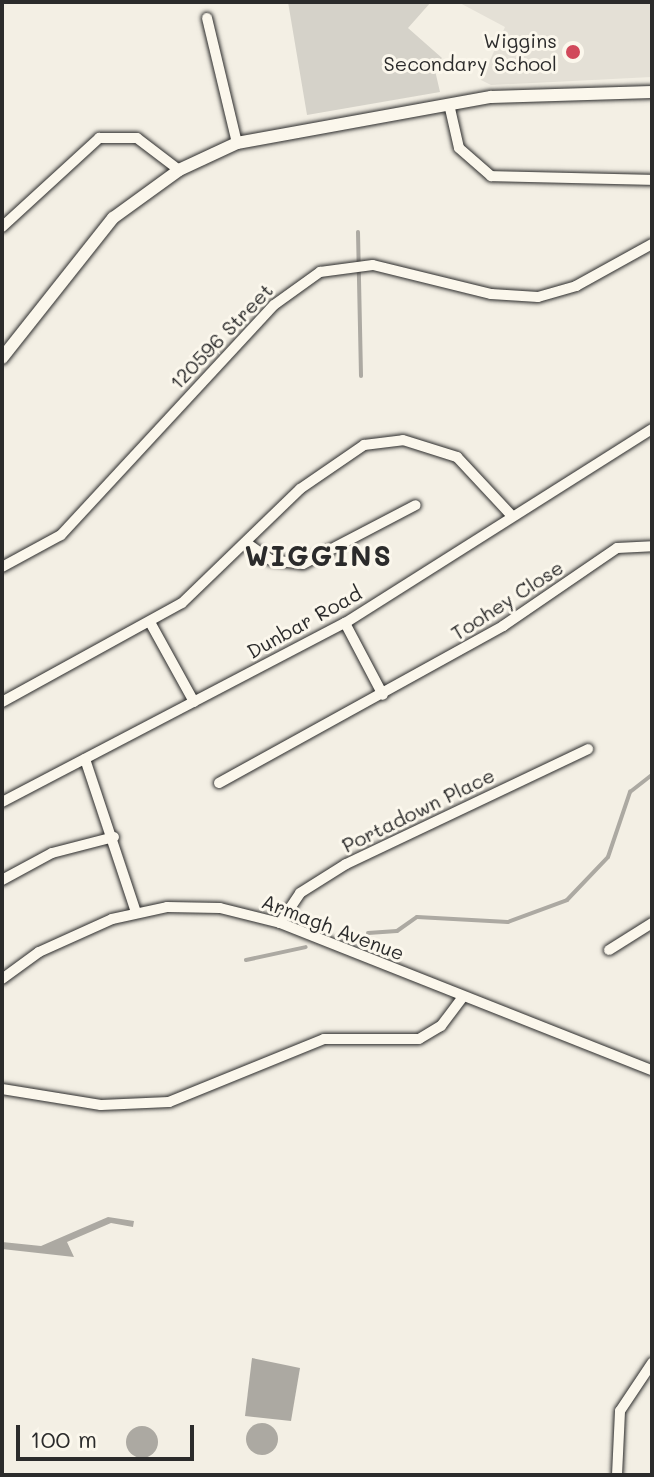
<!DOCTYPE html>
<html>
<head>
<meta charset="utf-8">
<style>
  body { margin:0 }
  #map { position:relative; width:654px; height:1477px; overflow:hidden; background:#f3efe4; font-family:Mali,sans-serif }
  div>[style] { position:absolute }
  .built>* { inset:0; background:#e4e0d6 }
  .green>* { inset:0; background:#d5d2c9 }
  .water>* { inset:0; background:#aca9a2 }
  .round { border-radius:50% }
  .stream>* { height:4px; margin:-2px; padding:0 2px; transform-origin:2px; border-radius:2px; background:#aca9a2 }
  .roads { filter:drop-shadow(0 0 2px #2b2b2b) drop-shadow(0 0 2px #2b2b2b) }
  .minor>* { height:10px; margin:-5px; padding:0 5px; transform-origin:5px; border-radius:5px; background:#fbf7ec }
  .tertiary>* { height:12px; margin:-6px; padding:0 6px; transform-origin:6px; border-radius:6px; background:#fbf7ec }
  .dots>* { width:22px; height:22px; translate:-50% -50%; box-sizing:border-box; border:4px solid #fbf7ec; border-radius:50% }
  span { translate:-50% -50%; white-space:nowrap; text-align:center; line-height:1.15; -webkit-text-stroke:6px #fbf7ec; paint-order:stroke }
  .poi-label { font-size:20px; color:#2b2b2b }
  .right { translate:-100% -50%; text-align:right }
  .street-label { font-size:20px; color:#2b2b2b }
  .district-label { font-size:28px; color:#2b2b2b; font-weight:700; letter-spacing:2px }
  .frame { position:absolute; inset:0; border:4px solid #2b2b2b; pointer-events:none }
  .scale { position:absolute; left:16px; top:1425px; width:178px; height:36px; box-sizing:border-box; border:4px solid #2b2b2b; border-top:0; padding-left:10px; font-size:24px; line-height:28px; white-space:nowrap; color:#2b2b2b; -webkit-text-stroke:6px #fbf7ec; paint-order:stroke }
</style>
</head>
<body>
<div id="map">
  <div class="built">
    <div style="clip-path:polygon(458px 2px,652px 2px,652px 77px,491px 85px,481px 80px,505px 27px)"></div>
  </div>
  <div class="green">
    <div style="clip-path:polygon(288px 2px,431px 2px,408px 28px,442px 58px,434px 66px,440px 92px,307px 115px)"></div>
  </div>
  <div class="water">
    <div style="clip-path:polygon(108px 1217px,134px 1221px,133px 1227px,111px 1223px,67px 1242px,74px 1257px,2px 1249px,2px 1242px,41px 1246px)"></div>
    <div style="clip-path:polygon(252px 1358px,300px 1368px,291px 1421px,245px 1416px)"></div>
    <div class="round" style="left:246px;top:1423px;width:32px;height:32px"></div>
    <div class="round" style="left:126px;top:1426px;width:32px;height:32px"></div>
  </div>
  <div class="stream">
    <div style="left:358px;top:232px;width:144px;rotate:88.8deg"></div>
    <div style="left:368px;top:933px;width:29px;rotate:-4deg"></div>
    <div style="left:397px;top:931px;width:24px;rotate:-35deg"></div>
    <div style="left:417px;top:917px;width:91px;rotate:3.1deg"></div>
    <div style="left:508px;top:922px;width:63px;rotate:-20.4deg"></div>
    <div style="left:567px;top:900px;width:59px;rotate:-46.4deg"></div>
    <div style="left:608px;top:857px;width:69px;rotate:-71.3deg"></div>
    <div style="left:630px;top:792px;width:28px;rotate:-38deg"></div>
    <div style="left:246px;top:960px;width:61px;rotate:-12.2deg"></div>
  </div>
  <div class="roads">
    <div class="minor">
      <div style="left:207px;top:18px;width:129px;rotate:76.5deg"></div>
      <div style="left:449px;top:104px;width:45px;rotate:77.2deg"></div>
      <div style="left:459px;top:148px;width:43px;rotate:41.2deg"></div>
      <div style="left:491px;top:176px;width:161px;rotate:1.4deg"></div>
      <div style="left:2px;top:227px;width:132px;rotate:-42.5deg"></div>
      <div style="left:99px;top:138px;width:38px"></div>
      <div style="left:137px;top:138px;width:53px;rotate:37.3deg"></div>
      <div style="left:248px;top:544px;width:28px;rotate:35deg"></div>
      <div style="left:271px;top:560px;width:32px;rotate:7deg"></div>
      <div style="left:303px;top:564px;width:127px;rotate:-27.6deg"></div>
      <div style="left:2px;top:567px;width:67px;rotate:-28.5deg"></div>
      <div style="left:61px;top:535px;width:313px;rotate:-47.2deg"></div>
      <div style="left:274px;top:305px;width:57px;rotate:-35.7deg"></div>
      <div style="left:320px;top:272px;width:53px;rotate:-7.5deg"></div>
      <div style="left:373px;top:265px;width:122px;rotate:13.8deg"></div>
      <div style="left:491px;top:294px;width:47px;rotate:3.7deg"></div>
      <div style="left:538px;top:297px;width:40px;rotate:-16deg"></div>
      <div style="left:576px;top:286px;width:87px;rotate:-28.9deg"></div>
      <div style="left:345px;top:623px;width:81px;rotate:62.2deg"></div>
      <div style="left:151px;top:624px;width:89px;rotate:61.1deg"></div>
      <div style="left:2px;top:702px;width:205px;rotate:-28.8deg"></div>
      <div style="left:182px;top:603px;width:164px;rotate:-44deg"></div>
      <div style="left:300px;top:489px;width:78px;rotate:-34.5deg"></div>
      <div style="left:364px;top:445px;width:39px;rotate:-7deg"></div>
      <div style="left:403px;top:440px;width:57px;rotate:17.5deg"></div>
      <div style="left:457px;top:457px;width:81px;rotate:47deg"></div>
      <div style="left:85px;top:759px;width:161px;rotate:71.6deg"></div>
      <div style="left:219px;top:783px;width:325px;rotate:-28.9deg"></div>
      <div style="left:503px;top:626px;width:138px;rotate:-34.4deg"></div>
      <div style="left:617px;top:548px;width:35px;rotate:-3deg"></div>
      <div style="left:2px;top:802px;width:387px;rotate:-27.6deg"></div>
      <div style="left:345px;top:623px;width:363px;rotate:-32.3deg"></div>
      <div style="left:2px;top:880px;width:57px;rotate:-28.4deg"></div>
      <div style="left:52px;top:853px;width:64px;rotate:-14.5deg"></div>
      <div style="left:280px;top:923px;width:36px;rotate:-56deg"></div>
      <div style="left:300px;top:893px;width:54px;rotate:-32.2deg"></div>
      <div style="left:346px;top:864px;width:268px;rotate:-25.4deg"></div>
      <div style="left:609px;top:950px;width:51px;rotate:-32.1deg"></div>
      <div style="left:2px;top:979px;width:46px;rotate:-36.1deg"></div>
      <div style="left:39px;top:952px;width:80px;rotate:-24.3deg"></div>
      <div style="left:112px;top:919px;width:56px;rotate:-12.3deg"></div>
      <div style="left:167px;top:907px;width:53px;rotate:1.1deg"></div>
      <div style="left:220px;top:908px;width:62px;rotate:14deg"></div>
      <div style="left:280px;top:923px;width:400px;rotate:21.6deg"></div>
      <div style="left:2px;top:1089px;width:100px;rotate:9.2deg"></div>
      <div style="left:101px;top:1105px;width:68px;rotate:-2.5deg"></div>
      <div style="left:169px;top:1102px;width:167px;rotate:-22.1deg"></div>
      <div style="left:324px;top:1039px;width:95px"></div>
      <div style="left:419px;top:1039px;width:26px;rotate:-31deg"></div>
      <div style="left:441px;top:1026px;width:36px;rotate:-53deg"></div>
      <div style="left:617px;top:1475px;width:64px;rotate:-87.3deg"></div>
      <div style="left:620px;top:1411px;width:58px;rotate:-56.3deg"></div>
    </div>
    <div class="tertiary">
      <div style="left:2px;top:358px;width:179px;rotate:-51.6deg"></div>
      <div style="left:113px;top:218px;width:82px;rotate:-36deg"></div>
      <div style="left:179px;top:170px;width:64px;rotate:-25deg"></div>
      <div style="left:237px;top:143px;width:258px;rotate:-10.3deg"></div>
      <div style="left:491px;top:97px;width:161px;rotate:-1.8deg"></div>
    </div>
  </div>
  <div class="dots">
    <div style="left:573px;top:52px;background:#d1495b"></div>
  </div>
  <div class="poi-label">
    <span class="right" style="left:557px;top:52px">Wiggins<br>Secondary School</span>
  </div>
  <div class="street-label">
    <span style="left:221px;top:336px;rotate:-46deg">120596 Street</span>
    <span style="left:507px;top:600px;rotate:-33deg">Toohey Close</span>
    <span style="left:304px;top:622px;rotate:-29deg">Dunbar Road</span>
    <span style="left:418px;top:810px;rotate:-26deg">Portadown Place</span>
    <span style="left:333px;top:927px;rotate:21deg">Armagh Avenue</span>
  </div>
  <div class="district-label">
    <span style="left:319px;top:555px">WIGGINS</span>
  </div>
  <div class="frame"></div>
  <div class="scale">100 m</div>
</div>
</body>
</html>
